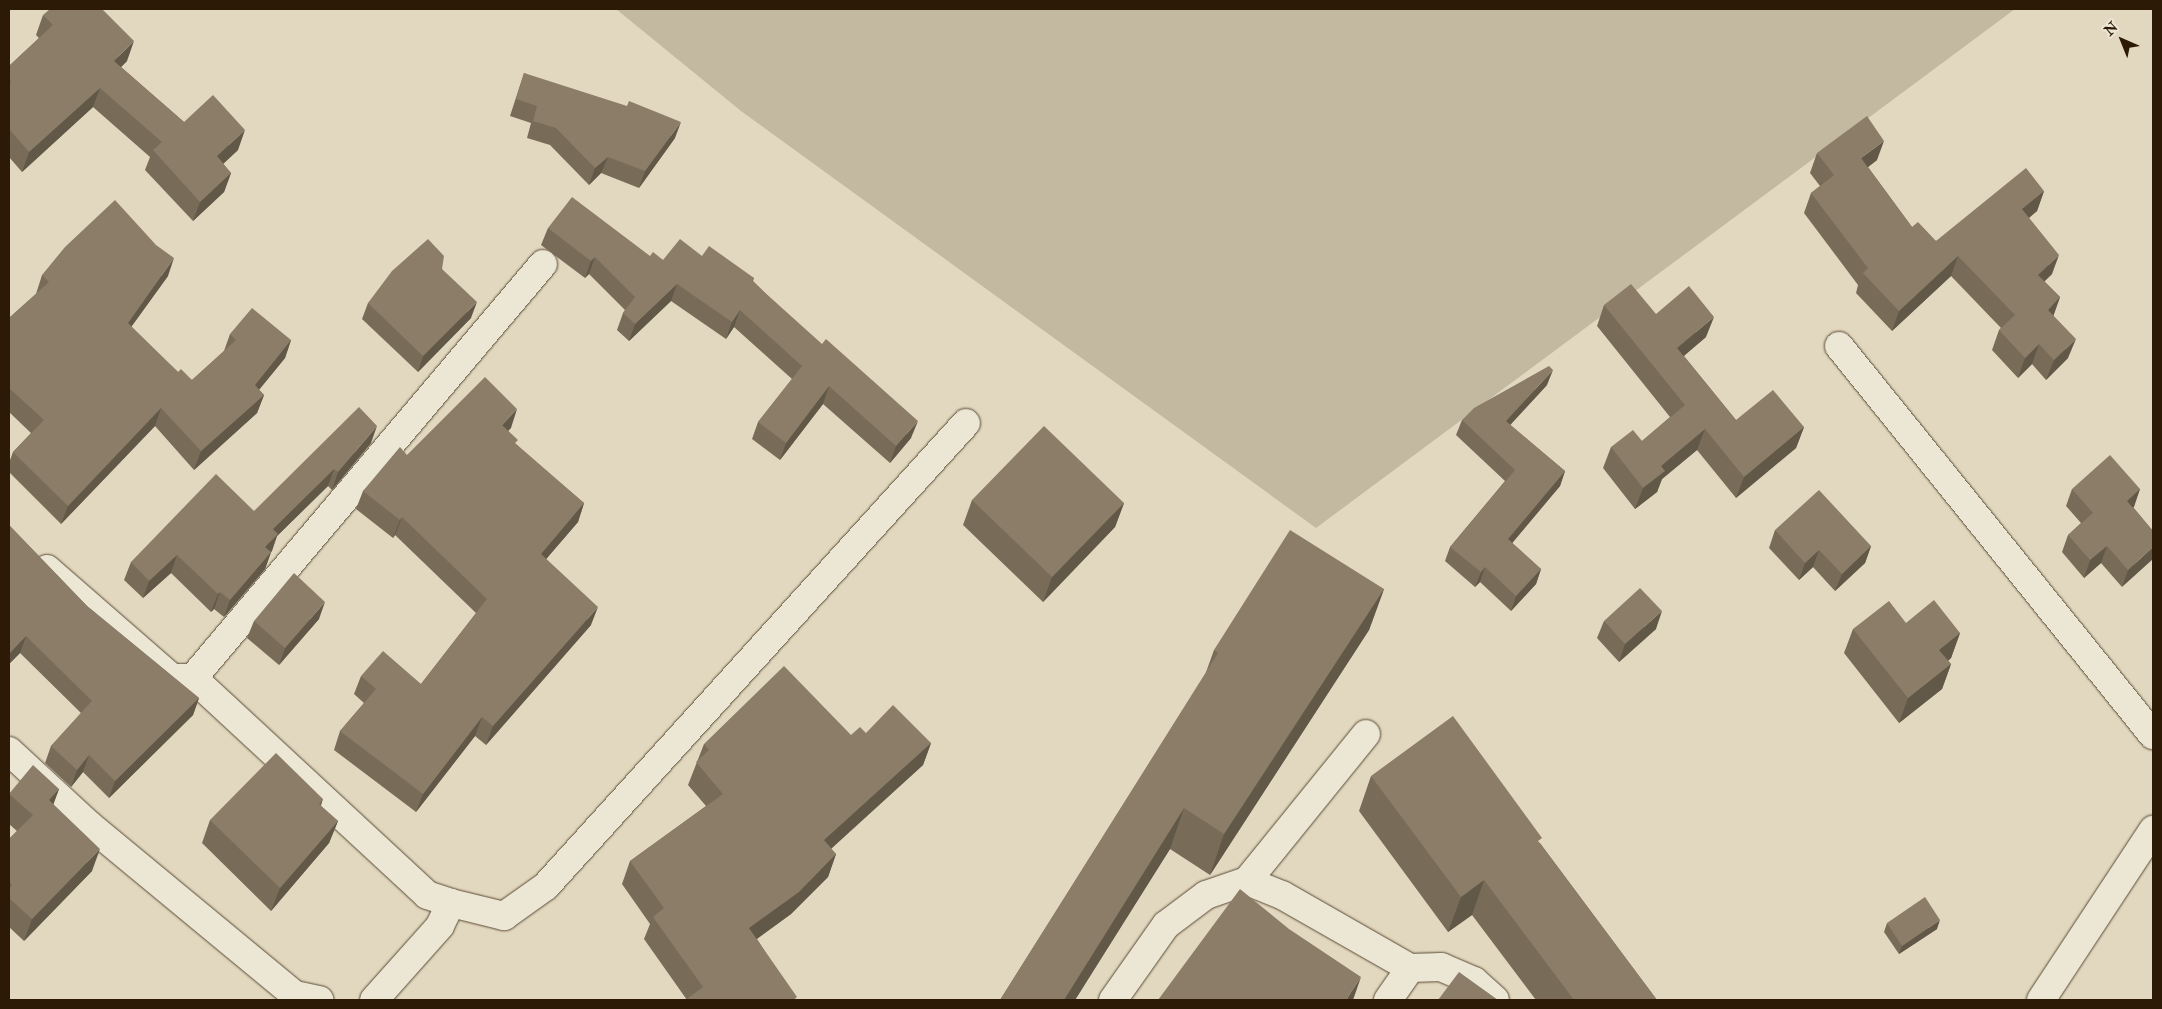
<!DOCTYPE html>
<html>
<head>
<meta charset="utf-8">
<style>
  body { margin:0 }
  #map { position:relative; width:2162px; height:1009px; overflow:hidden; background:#e2d8bf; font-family:"IM FELL Double Pica",serif }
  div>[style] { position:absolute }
  .green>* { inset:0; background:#c3b8a0 }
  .roads { filter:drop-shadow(0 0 1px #5a4a35) drop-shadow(0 0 1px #5a4a35) }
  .street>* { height:28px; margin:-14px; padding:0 14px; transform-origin:14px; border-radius:14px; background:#ece6d5 }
  .wall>* { inset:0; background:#786c59 }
  .shaded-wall>* { inset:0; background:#615848 }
  .building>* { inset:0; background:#8b7d67 }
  span { translate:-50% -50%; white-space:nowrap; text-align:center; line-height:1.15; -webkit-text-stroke:5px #ece6d5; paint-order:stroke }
  .frame { position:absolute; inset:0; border:10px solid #2c1a07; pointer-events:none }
  .north { position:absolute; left:2097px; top:15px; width:50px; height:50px; -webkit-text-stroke:4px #ece6d5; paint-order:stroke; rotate:316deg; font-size:14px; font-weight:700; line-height:20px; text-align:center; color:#2c1a07 }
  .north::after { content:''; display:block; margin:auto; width:18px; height:22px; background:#2c1a07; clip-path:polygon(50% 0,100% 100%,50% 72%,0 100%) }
</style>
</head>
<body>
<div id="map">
  <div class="green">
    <div style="clip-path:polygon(616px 9px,2015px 9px,1316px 528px,741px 111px)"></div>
  </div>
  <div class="roads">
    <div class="street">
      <div style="left:1839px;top:346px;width:500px;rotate:51.1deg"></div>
      <div style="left:47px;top:569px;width:166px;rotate:41.1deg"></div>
      <div style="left:172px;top:678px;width:21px"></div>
      <div style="left:193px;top:678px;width:319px;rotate:42.8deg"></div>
      <div style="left:427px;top:895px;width:25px;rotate:18deg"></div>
      <div style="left:451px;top:903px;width:25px;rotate:116deg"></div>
      <div style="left:440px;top:926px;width:99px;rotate:131.7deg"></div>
      <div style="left:193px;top:678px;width:542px;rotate:-49.79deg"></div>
      <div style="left:9px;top:751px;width:108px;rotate:42.7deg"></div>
      <div style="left:88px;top:824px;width:268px;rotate:39.6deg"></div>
      <div style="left:295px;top:995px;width:25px;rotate:12deg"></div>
      <div style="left:1247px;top:881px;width:38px;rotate:22deg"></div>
      <div style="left:1282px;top:895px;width:147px;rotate:29.7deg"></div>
      <div style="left:1410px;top:968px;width:31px;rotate:-2deg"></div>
      <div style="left:1441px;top:967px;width:36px;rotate:23deg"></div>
      <div style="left:1474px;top:981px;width:28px;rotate:42deg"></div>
      <div style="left:451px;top:903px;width:55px;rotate:13.8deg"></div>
      <div style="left:504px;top:916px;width:52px;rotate:-35.5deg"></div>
      <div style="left:546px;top:886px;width:625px;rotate:-47.79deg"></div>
      <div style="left:1113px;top:1000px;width:92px;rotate:-54.8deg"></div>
      <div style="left:1166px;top:925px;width:50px;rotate:-36.9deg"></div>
      <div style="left:1206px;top:895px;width:43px;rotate:-18.9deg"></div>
      <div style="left:1247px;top:881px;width:189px;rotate:-51deg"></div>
      <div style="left:1388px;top:1000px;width:39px;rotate:-55deg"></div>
      <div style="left:2041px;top:1000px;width:204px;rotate:-56.6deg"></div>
    </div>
  </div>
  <div class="wall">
    <div style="clip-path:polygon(43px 15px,127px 61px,121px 67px,184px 122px,238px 150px,223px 164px,231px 173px,224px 192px,193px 221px,145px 170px,150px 157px,93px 107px,22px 172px,9px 157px,9px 66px,39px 38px,36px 35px)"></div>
    <div style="clip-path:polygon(524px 73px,675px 138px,639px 188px,601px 173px,589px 185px,550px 145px,527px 138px,531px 123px,510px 116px)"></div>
    <div style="clip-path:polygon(1817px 153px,1877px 160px,1868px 167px,1912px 227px,1936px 241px,2044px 191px,2037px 211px,2029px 218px,2052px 274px,2044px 281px,2060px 297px,2053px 316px,2068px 358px,2046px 380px,2032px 364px,2018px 378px,1992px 350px,1999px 330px,2001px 328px,1951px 276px,1892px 331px,1856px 293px,1858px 285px,1804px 213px,1811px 193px,1820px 186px,1810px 173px)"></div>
    <div style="clip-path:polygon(548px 228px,663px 260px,702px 256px,754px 278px,753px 281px,911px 438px,890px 463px,823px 404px,780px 460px,752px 439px,758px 422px,792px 379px,734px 327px,726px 339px,671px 301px,629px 341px,617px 330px,623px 313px,625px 310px,589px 274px,585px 278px,541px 245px)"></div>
    <div style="clip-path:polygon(442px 269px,471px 318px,418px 372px,362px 319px,368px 303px)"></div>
    <div style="clip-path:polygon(42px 275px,168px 276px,131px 327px,178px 372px,192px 380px,224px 351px,230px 334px,291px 340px,285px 358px,259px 390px,264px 395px,257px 413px,194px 470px,155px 426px,61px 524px,9px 472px,9px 463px,13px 452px,31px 433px,9px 412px,9px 318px,36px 294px)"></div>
    <div style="clip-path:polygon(1604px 305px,1656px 314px,1706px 337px,1684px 356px,1736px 420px,1804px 427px,1796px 448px,1736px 498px,1697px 450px,1662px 479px,1657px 492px,1635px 509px,1603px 468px,1611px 447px,1642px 441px,1670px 417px,1597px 326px)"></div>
    <div style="clip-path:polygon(1547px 385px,1510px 425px,1565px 471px,1560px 486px,1512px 543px,1541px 569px,1536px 584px,1511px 611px,1480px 582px,1475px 587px,1445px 561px,1450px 547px,1505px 481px,1456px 435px,1462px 420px)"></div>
    <div style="clip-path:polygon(511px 428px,508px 430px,516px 445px,584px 503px,578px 522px,546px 559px,591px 625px,486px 745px,475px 736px,416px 812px,334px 750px,340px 731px,364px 703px,354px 694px,361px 676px,421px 684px,476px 613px,395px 535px,393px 538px,356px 509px,363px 491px,407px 455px)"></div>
    <div style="clip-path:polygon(371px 443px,332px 490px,328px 486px,277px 536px,265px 569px,224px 617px,214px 609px,211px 612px,171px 573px,143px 598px,124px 580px,131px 562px,254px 511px)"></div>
    <div style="clip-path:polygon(2072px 489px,2140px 489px,2133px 507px,2153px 531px,2122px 587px,2101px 563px,2084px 578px,2062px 552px,2068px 535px,2081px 523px,2066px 506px)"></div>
    <div style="clip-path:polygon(972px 500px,1124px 503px,1115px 527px,1043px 602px,963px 525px)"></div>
    <div style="clip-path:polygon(9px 525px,87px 606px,199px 698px,193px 715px,109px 798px,83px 772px,71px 787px,45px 763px,51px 746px,81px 713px,20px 653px,9px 664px)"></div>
    <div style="clip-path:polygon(1775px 530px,1871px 546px,1865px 563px,1835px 591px,1813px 567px,1799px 580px,1769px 548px)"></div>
    <div style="clip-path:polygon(1384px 589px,1369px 630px,1210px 875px,1170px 849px,1075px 1000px,1000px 1000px,1205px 675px,1214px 650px)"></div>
    <div style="clip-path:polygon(319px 619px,279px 665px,247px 638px,254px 621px)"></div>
    <div style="clip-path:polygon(1604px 621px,1656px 629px,1619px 662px,1597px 638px)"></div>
    <div style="clip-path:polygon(1906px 623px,1960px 633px,1951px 658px,1948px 661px,1951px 664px,1942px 689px,1899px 723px,1844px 653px,1853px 629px)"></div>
    <div style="clip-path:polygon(866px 733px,931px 743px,923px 765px,831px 849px,836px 854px,828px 877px,791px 914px,757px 939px,796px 1000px,687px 1000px,644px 939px,650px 924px,622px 884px,630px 861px,706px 806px,688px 785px,704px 744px,851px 735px)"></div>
    <div style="clip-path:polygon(1371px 776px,1540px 843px,1657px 1000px,1536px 1000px,1472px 915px,1448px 932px,1359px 811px)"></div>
    <div style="clip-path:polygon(59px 789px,53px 804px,92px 871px,24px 941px,9px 927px,9px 839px,17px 831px,9px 824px,9px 794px)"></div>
    <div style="clip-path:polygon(323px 799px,321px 806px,338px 821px,329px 843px,271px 911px,202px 843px,210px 820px)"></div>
    <div style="clip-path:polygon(1887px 923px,1937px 929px,1899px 954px,1884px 932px)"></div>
  </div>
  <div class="shaded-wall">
    <div style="clip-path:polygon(134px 41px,127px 61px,107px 81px,114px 61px)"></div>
    <div style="clip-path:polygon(100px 88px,93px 107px,22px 172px,29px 152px)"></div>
    <div style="clip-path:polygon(681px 122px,675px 138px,639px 188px,645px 171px)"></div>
    <div style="clip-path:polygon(245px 130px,238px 150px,210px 176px,217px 156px)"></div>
    <div style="clip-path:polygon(1884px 141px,1877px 160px,1854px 178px,1861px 158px)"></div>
    <div style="clip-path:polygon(608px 157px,601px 173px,589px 185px,595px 168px)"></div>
    <div style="clip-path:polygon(231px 173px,224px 192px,193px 221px,200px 202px)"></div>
    <div style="clip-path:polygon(2044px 191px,2037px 211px,2015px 229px,2022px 209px)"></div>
    <div style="clip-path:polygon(2059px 255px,2052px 274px,2031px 295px,2038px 275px)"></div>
    <div style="clip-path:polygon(1958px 256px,1951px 276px,1892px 331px,1899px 311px)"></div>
    <div style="clip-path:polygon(595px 257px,589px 274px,585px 278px,591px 261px)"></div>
    <div style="clip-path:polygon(174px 258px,168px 276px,121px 341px,128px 323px)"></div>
    <div style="clip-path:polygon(677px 284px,671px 301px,629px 341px,635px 324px)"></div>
    <div style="clip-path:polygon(2060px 297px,2053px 317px,2048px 310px)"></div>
    <div style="clip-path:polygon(477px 302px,471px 318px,418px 372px,423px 356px)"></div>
    <div style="clip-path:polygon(740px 310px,734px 327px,726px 339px,732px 322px)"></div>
    <div style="clip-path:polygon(1714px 317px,1706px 337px,1669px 368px,1677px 348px)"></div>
    <div style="clip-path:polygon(2076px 339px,2068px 358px,2046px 380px,2054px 360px)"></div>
    <div style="clip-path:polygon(291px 340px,285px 358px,248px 403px,255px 385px)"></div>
    <div style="clip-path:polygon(2039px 344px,2032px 364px,2018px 378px,2025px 358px)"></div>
    <div style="clip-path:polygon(1553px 370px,1547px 385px,1500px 436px,1506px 421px)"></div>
    <div style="clip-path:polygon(829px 386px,823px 404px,780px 460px,786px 443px)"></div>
    <div style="clip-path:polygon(264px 395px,257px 413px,194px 470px,201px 451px)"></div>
    <div style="clip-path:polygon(161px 408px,155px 426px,61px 524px,68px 506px)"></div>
    <div style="clip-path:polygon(517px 409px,511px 428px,496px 443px,502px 425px)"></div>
    <div style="clip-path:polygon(918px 421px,911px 438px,890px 463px,896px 446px)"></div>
    <div style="clip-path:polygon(377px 426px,371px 443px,332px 490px,338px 472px)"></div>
    <div style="clip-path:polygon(1804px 427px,1796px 448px,1736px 498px,1744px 477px)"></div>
    <div style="clip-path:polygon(1705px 429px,1697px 450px,1662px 479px,1657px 492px,1635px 509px,1643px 488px,1661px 466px)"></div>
    <div style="clip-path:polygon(334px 469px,328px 486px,277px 536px,272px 551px,259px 564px,273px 529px)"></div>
    <div style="clip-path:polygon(1565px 471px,1560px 486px,1503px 554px,1508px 539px)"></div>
    <div style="clip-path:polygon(2140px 489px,2134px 507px,2121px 518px,2127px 501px)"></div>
    <div style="clip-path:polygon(584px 503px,578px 522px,535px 572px,541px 554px)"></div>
    <div style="clip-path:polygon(1124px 503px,1115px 527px,1043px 602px,1052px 577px)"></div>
    <div style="clip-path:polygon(402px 517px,395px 535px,393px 538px,400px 520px)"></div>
    <div style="clip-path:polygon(1871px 546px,1865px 563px,1835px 591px,1842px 574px)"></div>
    <div style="clip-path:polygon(2107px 546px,2101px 563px,2084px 578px,2090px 560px)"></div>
    <div style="clip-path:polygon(2153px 547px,2153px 559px,2122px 587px,2128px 570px)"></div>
    <div style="clip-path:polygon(1819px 550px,1813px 567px,1799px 580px,1805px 563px)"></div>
    <div style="clip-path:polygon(271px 552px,265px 569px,224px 617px,230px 600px)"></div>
    <div style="clip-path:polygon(177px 555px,171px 573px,143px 598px,149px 581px)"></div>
    <div style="clip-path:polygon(1485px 567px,1480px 582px,1475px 587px,1481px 572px)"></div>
    <div style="clip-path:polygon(1541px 569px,1536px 584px,1511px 611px,1516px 596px)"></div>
    <div style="clip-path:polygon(1384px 589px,1369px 630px,1210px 875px,1224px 834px)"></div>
    <div style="clip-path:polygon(220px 592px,214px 609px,211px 612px,218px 594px)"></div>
    <div style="clip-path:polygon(325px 602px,319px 619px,279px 665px,285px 648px)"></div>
    <div style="clip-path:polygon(598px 607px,591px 625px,486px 745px,493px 726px)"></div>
    <div style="clip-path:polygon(1662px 611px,1656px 629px,1619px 662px,1625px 644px)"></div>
    <div style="clip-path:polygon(1960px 633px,1951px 658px,1930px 675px,1939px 650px)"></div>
    <div style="clip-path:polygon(26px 636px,20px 653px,9px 664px,9px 654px)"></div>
    <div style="clip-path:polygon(1951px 664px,1942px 689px,1899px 723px,1908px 698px)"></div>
    <div style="clip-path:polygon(199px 698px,193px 715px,109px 798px,115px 781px)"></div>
    <div style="clip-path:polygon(482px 717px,475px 736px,416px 812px,423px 794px)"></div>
    <div style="clip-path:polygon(931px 743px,923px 765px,815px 863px,824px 840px)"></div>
    <div style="clip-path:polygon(89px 755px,83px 772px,71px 787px,77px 770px)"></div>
    <div style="clip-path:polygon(59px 789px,51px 811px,49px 800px)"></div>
    <div style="clip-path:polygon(1184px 808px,1170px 849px,1075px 1000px,1064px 1000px)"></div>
    <div style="clip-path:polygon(338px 821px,329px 843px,271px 911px,280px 888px)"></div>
    <div style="clip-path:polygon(100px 849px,92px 871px,24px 941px,32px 919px)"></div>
    <div style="clip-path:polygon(836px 854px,828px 877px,791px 914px,741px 950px,749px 928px)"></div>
    <div style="clip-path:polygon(1484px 880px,1472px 915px,1448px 932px,1461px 897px)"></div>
    <div style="clip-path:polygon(1940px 920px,1937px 929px,1899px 954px,1902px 946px)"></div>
    <div style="clip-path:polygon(1361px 977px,1353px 1000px,1346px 1000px)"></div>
  </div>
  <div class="building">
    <div style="clip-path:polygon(50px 9px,102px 9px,134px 41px,114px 61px,184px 122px,213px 95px,245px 130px,217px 156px,231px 173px,200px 202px,153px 150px,162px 142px,100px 88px,29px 152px,9px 129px,9px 83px,11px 81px,9px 78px,9px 66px,53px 25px,43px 15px)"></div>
    <div style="clip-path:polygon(524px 73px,627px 106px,629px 101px,681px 122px,645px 171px,608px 157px,595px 168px,556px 128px,533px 121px,537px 106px,516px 99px)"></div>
    <div style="clip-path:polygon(1867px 116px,1884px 141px,1861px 158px,1912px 227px,1918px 222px,1936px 241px,2026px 168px,2044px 191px,2022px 209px,2059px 255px,2038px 275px,2060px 297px,2048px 310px,2076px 339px,2054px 360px,2039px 344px,2025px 358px,1999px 330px,2015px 315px,1958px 256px,1899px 311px,1863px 273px,1868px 268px,1811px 193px,1834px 175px,1817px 153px)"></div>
    <div style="clip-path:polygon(572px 197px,650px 256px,653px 252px,663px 260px,680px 239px,702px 256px,709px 246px,754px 278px,752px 281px,822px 344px,826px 339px,918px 421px,896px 446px,829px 386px,786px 443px,758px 422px,802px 366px,740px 310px,732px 322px,677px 284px,635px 324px,623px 313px,635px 297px,595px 257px,591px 261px,548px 228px)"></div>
    <div style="clip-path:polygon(115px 200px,156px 245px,174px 258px,128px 323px,178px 372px,181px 369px,192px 380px,236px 340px,230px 334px,252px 308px,291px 340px,255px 385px,264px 395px,201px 451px,161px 408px,68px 506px,13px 452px,44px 420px,9px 388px,9px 318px,49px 282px,42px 275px,65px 247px)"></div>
    <div style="clip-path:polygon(428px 239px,444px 256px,442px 269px,477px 302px,423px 356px,368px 303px,392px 271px)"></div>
    <div style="clip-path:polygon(1631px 284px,1656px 314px,1689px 286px,1714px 317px,1677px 348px,1736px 420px,1773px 390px,1804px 427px,1744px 477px,1705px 429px,1661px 466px,1665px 471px,1643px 488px,1611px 447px,1633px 430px,1642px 441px,1685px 405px,1604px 305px)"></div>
    <div style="clip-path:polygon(1549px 366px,1553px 370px,1506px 421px,1565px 471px,1508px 539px,1541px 569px,1516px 596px,1485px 567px,1481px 572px,1450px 547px,1515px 470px,1462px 420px,1474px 408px)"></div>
    <div style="clip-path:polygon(485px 377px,517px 409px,502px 425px,518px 440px,515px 443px,584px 503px,541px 554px,598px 607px,493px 726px,482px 717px,423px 794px,340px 731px,376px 689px,361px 676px,383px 651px,421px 684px,487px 599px,402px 517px,400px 520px,363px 491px,400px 447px,407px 455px)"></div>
    <div style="clip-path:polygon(359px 407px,377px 426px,338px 472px,334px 469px,273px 529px,278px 534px,265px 547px,271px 552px,230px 600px,220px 592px,218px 594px,177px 555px,149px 581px,131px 562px,216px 474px,254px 511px)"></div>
    <div style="clip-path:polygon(1044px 426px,1124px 503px,1052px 577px,972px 500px)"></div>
    <div style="clip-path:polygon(2110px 455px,2140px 489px,2127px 501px,2153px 531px,2153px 547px,2128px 570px,2107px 546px,2090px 560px,2068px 535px,2093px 513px,2072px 489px)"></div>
    <div style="clip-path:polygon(1819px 490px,1871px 546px,1842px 574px,1819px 550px,1805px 563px,1775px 530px)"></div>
    <div style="clip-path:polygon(9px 525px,87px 606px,199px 698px,115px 781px,89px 755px,77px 770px,51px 746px,92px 701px,26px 636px,9px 654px)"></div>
    <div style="clip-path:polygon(1290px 530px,1384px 589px,1224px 834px,1184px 808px,1064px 1000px,1000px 1000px,1218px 653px,1214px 650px)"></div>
    <div style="clip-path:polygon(294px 573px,325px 602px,285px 648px,254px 621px)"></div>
    <div style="clip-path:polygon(1640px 588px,1662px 611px,1625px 644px,1604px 621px)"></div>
    <div style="clip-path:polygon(1934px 600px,1960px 633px,1939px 650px,1951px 664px,1908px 698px,1853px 629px,1889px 601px,1906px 623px)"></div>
    <div style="clip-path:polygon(784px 666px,851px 735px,860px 727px,866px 733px,893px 705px,931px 743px,824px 840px,836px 854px,799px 892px,749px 928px,797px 997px,793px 1000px,690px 1000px,688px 998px,703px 987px,653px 917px,664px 908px,630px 861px,723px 794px,696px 762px,709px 750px,704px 744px)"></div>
    <div style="clip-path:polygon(1453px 716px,1542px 838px,1538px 841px,1657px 1000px,1574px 1000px,1484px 880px,1461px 897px,1371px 776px)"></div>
    <div style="clip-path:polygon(276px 753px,323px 799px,319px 804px,338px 821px,280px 888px,210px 820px)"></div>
    <div style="clip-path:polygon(33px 765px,59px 789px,49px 800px,100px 849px,32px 919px,9px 898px,9px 889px,12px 885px,9px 881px,9px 839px,33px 815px,9px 794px)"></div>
    <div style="clip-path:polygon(1240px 889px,1289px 929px,1361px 977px,1346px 1000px,1158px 1000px)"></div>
    <div style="clip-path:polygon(1925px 897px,1940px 920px,1902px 946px,1887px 923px)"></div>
    <div style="clip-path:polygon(1459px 972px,1498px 1000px,1438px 1000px)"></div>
  </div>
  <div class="frame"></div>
  <div class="north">N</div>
</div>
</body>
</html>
